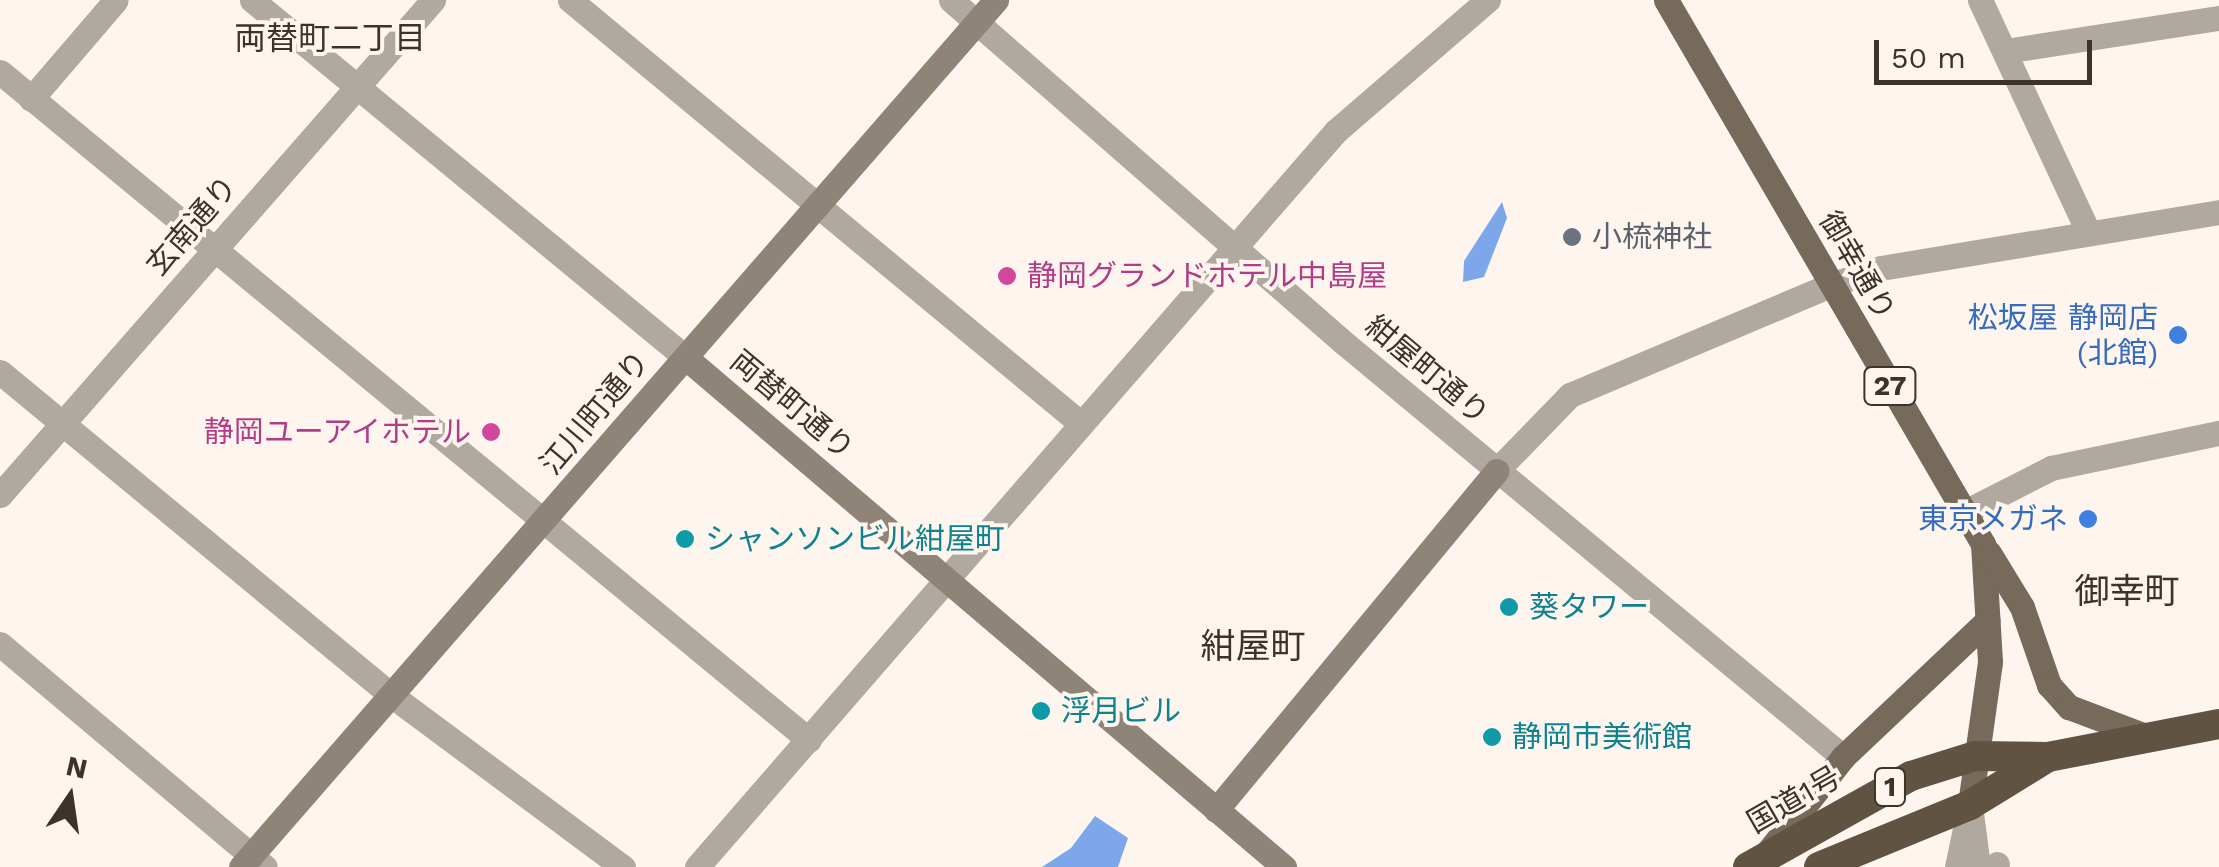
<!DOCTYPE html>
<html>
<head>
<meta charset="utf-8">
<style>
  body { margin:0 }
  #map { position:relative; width:2219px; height:867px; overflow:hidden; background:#fff5ef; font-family:"Work Sans","Noto Sans JP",sans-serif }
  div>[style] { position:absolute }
  .water>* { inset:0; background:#7ca8eb }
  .street>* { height:25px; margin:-12.5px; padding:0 12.5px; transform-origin:12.5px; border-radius:12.5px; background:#b0a9a0 }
  .secondary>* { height:25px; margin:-12.5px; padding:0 12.5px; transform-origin:12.5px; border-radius:12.5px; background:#8e8477 }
  .primary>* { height:25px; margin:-12.5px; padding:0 12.5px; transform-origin:12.5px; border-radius:12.5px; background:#766a5a }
  .highway>* { height:30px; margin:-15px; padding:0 15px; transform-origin:15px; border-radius:15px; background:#615341 }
  .dots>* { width:28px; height:28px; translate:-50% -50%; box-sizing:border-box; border:5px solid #fff5ef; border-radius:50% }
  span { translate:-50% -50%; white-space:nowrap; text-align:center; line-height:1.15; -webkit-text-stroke:8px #fff5ef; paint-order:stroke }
  .shield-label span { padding:2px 8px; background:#fff5ef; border:2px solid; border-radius:8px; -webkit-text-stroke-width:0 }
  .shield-label { font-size:28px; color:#3d332d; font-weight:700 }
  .street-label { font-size:30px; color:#3d332d }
  .worship-label { font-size:30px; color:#5b616d }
  .left { translate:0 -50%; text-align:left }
  .hotel-label { font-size:30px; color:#b23c85 }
  .right { translate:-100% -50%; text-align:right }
  .shop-label { font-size:30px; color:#366cbe }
  .culture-label { font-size:30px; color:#0d838f }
  .neighbourhood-label { font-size:32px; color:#3d332d }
  .quarter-label { font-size:35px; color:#3d332d }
  .north { position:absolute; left:20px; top:747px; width:100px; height:100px; -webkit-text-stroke:8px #fff5ef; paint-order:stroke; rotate:13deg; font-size:28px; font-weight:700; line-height:40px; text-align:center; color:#3d332d }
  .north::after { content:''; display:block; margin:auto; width:35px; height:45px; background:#3d332d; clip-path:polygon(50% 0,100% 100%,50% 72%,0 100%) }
  .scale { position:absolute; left:1874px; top:40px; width:218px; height:45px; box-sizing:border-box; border:5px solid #3d332d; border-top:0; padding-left:12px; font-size:30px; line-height:35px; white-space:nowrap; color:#3d332d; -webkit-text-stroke:8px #fff5ef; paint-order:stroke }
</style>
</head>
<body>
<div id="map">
  <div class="water">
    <div style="clip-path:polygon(1502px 202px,1507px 218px,1484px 277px,1463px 282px,1464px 261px)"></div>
    <div style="clip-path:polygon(1095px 816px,1128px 838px,1118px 867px,1042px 867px,1071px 848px)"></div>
  </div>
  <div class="street">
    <div style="left:252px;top:0;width:561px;rotate:39.5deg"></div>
    <div style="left:570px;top:0;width:663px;rotate:39.67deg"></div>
    <div style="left:951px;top:0;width:520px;rotate:41.1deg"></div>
    <div style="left:1343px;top:342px;width:650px;rotate:39.69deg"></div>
    <div style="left:1980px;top:0;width:256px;rotate:65deg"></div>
    <div style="left:2005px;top:51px;width:217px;rotate:-8.8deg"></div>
    <div style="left:0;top:72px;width:1049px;rotate:39.55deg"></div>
    <div style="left:31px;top:99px;width:130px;rotate:-49.4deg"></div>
    <div style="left:0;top:372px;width:507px;rotate:39.56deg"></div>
    <div style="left:391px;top:695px;width:289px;rotate:36.6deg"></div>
    <div style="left:1496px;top:471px;width:106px;rotate:-45.8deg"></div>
    <div style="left:1570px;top:395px;width:282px;rotate:-22.9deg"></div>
    <div style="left:1830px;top:285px;width:54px;rotate:-18.4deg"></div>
    <div style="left:1881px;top:268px;width:343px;rotate:-9.4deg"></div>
    <div style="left:0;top:495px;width:658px;rotate:-48.82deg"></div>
    <div style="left:1965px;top:512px;width:97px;rotate:-27.1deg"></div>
    <div style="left:2051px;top:468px;width:172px;rotate:-11.8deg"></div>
    <div style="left:0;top:644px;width:346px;rotate:40.1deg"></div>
    <div style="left:697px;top:867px;width:975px;rotate:-49.04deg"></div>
    <div style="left:1336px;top:131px;width:201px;rotate:-40.8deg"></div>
    <div style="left:1957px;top:867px;width:63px;rotate:-78.2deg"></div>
    <div style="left:1970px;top:805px;width:63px;rotate:82.6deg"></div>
    <div style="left:1996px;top:867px;width:3px;rotate:-72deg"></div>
  </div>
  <div class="secondary">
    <div style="left:685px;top:357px;width:787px;rotate:40.41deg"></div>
    <div style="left:1216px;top:810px;width:440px;rotate:-50.4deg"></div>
    <div style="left:241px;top:867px;width:1150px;rotate:-48.95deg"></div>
  </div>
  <div class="primary">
    <div style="left:1666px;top:0;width:630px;rotate:59.77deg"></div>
    <div style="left:1983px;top:544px;width:118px;rotate:86.6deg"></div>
    <div style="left:1990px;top:662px;width:144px;rotate:98deg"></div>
    <div style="left:1989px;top:553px;width:63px;rotate:58.6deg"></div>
    <div style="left:2022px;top:607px;width:83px;rotate:70.9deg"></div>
    <div style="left:2049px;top:685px;width:30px;rotate:48deg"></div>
    <div style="left:2069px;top:707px;width:79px;rotate:20.7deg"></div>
    <div style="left:1767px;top:853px;width:122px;rotate:-51.6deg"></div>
    <div style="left:1843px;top:757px;width:199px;rotate:-43.4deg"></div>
  </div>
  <div class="highway">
    <div style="left:1748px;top:867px;width:187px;rotate:-29.2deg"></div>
    <div style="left:1911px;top:776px;width:67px;rotate:-17.4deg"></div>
    <div style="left:1975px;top:756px;width:73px;rotate:0.8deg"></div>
    <div style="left:2048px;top:757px;width:174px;rotate:-10.9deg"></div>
    <div style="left:1819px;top:867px;width:163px;rotate:-22.3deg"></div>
    <div style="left:1970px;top:805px;width:92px;rotate:-31.6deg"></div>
  </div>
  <div class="dots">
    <div style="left:1572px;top:237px;background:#6b7280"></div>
    <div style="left:1007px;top:276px;background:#d1479c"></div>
    <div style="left:2178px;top:335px;background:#3f7fe0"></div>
    <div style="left:491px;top:432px;background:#d1479c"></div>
    <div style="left:2088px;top:519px;background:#3f7fe0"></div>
    <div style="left:685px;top:539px;background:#0f9aa8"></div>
    <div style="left:1509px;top:607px;background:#0f9aa8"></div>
    <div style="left:1041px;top:711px;background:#0f9aa8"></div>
    <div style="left:1492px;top:737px;background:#0f9aa8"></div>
  </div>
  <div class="shield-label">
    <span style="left:1890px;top:386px">27</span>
    <span style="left:1890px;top:787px">1</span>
  </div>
  <div class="street-label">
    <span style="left:192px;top:226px;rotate:-49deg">玄南通り</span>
    <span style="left:1857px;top:266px;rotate:60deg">御幸通り</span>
    <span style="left:1427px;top:370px;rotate:40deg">紺屋町通り</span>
    <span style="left:792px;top:405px;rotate:40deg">両替町通り</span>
    <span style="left:595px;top:413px;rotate:-50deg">江川町通り</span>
    <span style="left:1794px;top:800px;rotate:-30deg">国道1号</span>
  </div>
  <div class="worship-label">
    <span class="left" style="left:1592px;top:237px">小梳神社</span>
  </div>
  <div class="hotel-label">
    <span class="left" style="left:1027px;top:276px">静岡グランドホテル中島屋</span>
    <span class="right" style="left:471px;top:432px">静岡ユーアイホテル</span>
  </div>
  <div class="shop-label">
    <span class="right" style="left:2158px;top:335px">松坂屋 静岡店<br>(北館)</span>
    <span class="right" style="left:2068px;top:519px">東京メガネ</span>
  </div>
  <div class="culture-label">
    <span class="left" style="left:705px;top:539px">シャンソンビル紺屋町</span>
    <span class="left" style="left:1529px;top:607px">葵タワー</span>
    <span class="left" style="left:1061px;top:711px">浮月ビル</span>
    <span class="left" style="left:1512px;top:737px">静岡市美術館</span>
  </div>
  <div class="neighbourhood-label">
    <span style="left:330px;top:38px">両替町二丁目</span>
  </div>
  <div class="quarter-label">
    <span style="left:2127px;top:591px">御幸町</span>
    <span style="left:1253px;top:646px">紺屋町</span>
  </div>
  <div class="north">N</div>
  <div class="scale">50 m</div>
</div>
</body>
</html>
